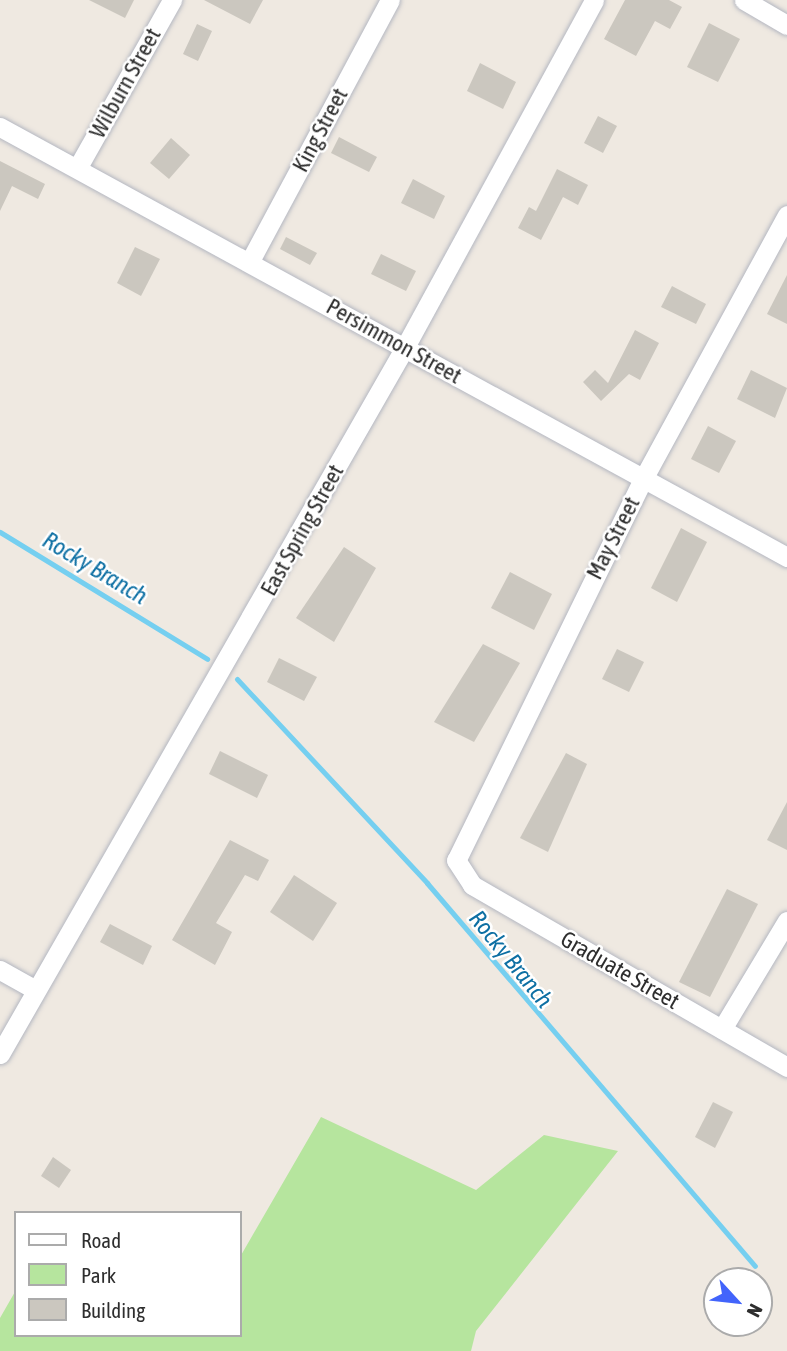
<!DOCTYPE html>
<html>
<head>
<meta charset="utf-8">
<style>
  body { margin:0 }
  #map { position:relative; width:787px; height:1351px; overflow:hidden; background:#efe9e1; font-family:"Asap Condensed",sans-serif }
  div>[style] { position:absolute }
  .green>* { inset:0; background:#b6e59e }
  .stream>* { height:5px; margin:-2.5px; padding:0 2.5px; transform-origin:2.5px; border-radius:2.5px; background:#75cff0 }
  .building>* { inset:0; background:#cbc7bf }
  .roads { filter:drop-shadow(0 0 2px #b4b7c1) drop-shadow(0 0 2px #b4b7c1) }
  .street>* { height:19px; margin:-9.5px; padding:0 9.5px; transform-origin:9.5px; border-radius:9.5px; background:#fff }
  span { translate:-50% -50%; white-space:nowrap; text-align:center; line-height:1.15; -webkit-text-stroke:5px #fff; paint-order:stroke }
  .street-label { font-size:23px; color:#2e2e2e }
  .water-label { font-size:24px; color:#0d6fa3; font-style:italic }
  .legend { position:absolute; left:14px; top:1211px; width:228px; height:126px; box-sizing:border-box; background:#fff; border:2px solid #ababab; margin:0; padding:9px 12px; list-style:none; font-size:21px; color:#2e2e2e }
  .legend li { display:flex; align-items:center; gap:14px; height:35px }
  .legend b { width:35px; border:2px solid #ababab }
  .north { position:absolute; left:703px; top:1267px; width:70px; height:70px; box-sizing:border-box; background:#fff; border:2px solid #ababab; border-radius:50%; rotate:117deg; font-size:19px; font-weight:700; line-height:28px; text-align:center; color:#2e2e2e }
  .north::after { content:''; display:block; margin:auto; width:24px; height:32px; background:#4264fb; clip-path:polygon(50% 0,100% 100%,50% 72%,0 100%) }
</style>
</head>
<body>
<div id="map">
  <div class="green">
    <div style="clip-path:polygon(321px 1117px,476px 1190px,544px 1135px,618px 1151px,476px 1331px,471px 1351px,0 1351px,0 1318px,16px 1290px,16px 1335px,240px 1335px,240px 1257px)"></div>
  </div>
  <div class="stream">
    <div style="left:0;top:532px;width:243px;rotate:31.5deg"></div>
    <div style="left:237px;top:679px;width:279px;rotate:47deg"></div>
    <div style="left:427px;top:883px;width:504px;rotate:49.42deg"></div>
  </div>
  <div class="building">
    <div style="clip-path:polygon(89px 0,134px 0,125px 18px)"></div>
    <div style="clip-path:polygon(204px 0,263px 0,250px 24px)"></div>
    <div style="clip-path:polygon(625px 0,669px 0,682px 7px,670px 29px,655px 21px,636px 56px,604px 39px)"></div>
    <div style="clip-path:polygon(709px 23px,740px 39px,718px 82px,687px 67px)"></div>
    <div style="clip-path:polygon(197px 24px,212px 31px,198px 61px,183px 54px)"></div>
    <div style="clip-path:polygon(480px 63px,516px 82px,503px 109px,467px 91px)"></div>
    <div style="clip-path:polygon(598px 116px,617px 126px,603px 153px,584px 143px)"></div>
    <div style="clip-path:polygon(339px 137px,377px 157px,369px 172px,331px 153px)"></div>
    <div style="clip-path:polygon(171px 138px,190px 155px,169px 179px,150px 163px)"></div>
    <div style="clip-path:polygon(0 161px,45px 184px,38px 199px,12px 186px,0 211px)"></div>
    <div style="clip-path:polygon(557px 169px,588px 185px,578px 205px,563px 197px,541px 240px,518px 228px,529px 207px,536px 211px)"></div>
    <div style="clip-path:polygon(413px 179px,445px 196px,434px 219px,401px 203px)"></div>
    <div style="clip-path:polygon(286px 237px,317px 253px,310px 265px,280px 249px)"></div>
    <div style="clip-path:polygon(135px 247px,160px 259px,141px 296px,117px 283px)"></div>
    <div style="clip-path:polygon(381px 254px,416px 271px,406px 291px,371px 274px)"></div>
    <div style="clip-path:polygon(787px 275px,787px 324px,767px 314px)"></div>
    <div style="clip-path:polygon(672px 286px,706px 304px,696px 324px,661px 307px)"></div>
    <div style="clip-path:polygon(635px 330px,659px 343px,640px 380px,629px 374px,601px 401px,583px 382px,595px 370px,608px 383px)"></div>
    <div style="clip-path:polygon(751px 370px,787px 388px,775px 418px,737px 399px)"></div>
    <div style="clip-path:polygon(708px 426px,736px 441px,719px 473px,691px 459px)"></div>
    <div style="clip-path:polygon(681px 528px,707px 542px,677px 602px,651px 588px)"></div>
    <div style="clip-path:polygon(344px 547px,376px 568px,334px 642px,296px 618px)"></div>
    <div style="clip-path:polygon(510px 572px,552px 594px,534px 630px,491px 608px)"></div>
    <div style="clip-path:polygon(483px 644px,520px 663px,474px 742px,434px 722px)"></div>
    <div style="clip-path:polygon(617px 649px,644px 662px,629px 692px,602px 679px)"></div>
    <div style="clip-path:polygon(279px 658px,317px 677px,304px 701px,267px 682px)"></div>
    <div style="clip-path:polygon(220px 751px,268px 775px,257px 798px,209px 774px)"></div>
    <div style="clip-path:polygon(566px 753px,587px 764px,548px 852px,520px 838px)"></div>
    <div style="clip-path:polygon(787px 802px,787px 850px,767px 840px)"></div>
    <div style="clip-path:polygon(230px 840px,269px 860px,258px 881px,245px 875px,216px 923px,232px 932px,215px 965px,172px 940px)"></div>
    <div style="clip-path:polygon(294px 875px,337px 903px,313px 941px,270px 912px)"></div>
    <div style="clip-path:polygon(727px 889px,758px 904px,710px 997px,679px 982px)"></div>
    <div style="clip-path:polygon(110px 924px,152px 946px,143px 965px,100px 942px)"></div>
    <div style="clip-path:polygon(713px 1102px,733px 1112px,715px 1148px,695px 1137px)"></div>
    <div style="clip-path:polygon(53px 1157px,71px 1170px,59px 1188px,41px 1176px)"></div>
  </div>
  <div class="roads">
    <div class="street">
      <div style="left:744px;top:0;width:50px;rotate:30.2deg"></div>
      <div style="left:0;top:127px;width:897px;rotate:28.65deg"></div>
      <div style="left:78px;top:167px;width:192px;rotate:-60.6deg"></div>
      <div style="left:787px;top:215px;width:298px;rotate:118.6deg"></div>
      <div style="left:644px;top:477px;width:427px;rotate:116.1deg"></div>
      <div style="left:456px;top:860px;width:30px;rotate:57deg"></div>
      <div style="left:472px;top:885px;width:364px;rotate:30deg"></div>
      <div style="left:250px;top:261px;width:296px;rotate:-61.8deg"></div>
      <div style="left:0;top:970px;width:41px;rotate:29.1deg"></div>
      <div style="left:722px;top:1029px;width:126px;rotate:-59deg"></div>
      <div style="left:0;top:1054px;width:815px;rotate:-60.19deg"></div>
      <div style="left:405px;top:347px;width:395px;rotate:-61.4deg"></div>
    </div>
  </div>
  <div class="street-label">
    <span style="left:125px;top:83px;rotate:-61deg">Wilburn Street</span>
    <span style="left:320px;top:130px;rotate:-62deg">King Street</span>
    <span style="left:394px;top:341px;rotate:29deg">Persimmon Street</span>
    <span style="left:302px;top:530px;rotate:-61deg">East Spring Street</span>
    <span style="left:613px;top:538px;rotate:-63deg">May Street</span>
    <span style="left:620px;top:970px;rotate:30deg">Graduate Street</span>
  </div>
  <div class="water-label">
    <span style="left:95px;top:568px;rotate:31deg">Rocky Branch</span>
    <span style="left:511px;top:959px;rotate:51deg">Rocky Branch</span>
  </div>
  <ul class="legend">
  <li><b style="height:9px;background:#fff"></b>Road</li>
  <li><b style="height:19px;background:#b6e59e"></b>Park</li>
  <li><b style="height:19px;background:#cbc7bf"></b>Building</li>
  </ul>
  <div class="north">N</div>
</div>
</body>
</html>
